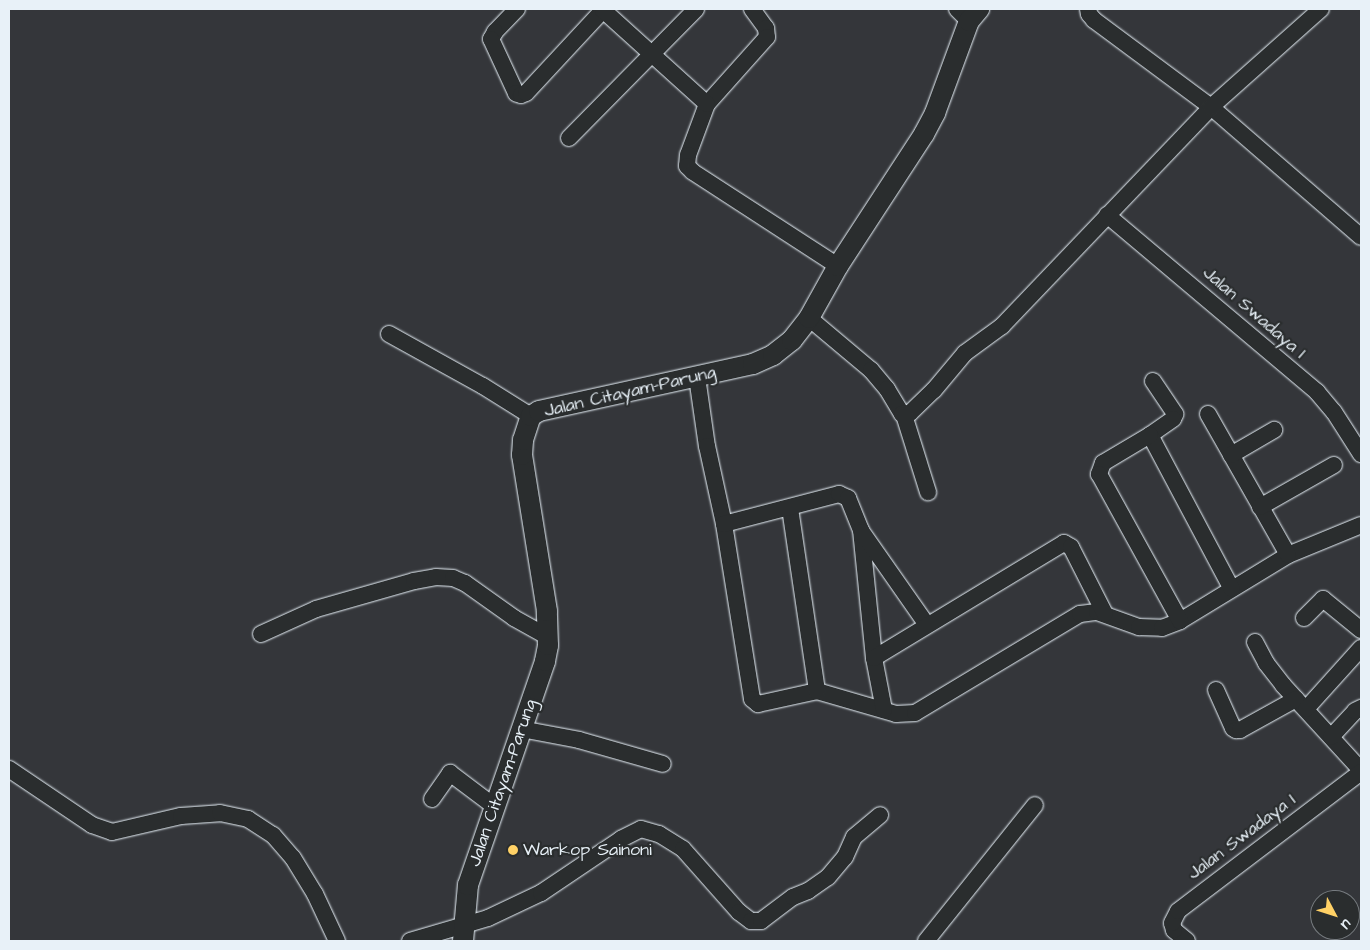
<!DOCTYPE html>
<html>
<head>
<meta charset="utf-8">
<style>
  body { margin:0 }
  #map { position:relative; width:1370px; height:950px; overflow:hidden; background:#34363a; font-family:"Architects Daughter",sans-serif }
  div>[style] { position:absolute }
  .roads { filter:drop-shadow(0 0 1px #e8f1f8) drop-shadow(0 0 1px #e8f1f8) }
  .minor>* { height:16px; margin:-8px; padding:0 8px; transform-origin:8px; border-radius:8px; background:#2a2d2e }
  .tertiary>* { height:20px; margin:-10px; padding:0 10px; transform-origin:10px; border-radius:10px; background:#2a2d2e }
  .dots>* { width:14px; height:14px; translate:-50% -50%; box-sizing:border-box; border:2px solid #2a2d2e; border-radius:50% }
  span { translate:-50% -50%; white-space:nowrap; text-align:center; line-height:1.15; -webkit-text-stroke:4.5px #2a2d2e; paint-order:stroke }
  .street-label { font-size:18px; color:#e8f1f8 }
  .poi-label { font-size:18px; color:#e8f1f8 }
  .left { translate:0 -50%; text-align:left }
  .frame { position:absolute; inset:0; border:10px solid #e8f1f8; pointer-events:none }
  .north { position:absolute; left:1310px; top:890px; width:50px; height:50px; box-sizing:border-box; background:#2a2d2e; border:1px solid #767b7f; border-radius:50%; rotate:130deg; font-size:14px; font-weight:700; line-height:20px; text-align:center; color:#e8f1f8 }
  .north::after { content:''; display:block; margin:auto; width:18px; height:22px; background:#ffd166; clip-path:polygon(50% 0,100% 100%,50% 72%,0 100%) }
</style>
</head>
<body>
<div id="map">
  <div class="roads">
    <div class="minor">
      <div style="left:517px;top:9px;width:32px;rotate:134deg"></div>
      <div style="left:495px;top:32px;width:8px;rotate:120deg"></div>
      <div style="left:491px;top:39px;width:60px;rotate:65.2deg"></div>
      <div style="left:516px;top:93px;width:5px;rotate:22deg"></div>
      <div style="left:521px;top:95px;width:5px;rotate:-22deg"></div>
      <div style="left:526px;top:93px;width:115px;rotate:-47.1deg"></div>
      <div style="left:752px;top:9px;width:24px;rotate:54deg"></div>
      <div style="left:766px;top:28px;width:9px;rotate:84deg"></div>
      <div style="left:767px;top:37px;width:90px;rotate:131.8deg"></div>
      <div style="left:707px;top:104px;width:54px;rotate:110.4deg"></div>
      <div style="left:688px;top:155px;width:11px;rotate:95deg"></div>
      <div style="left:687px;top:166px;width:8px;rotate:45deg"></div>
      <div style="left:693px;top:172px;width:173px;rotate:33deg"></div>
      <div style="left:957px;top:9px;width:17px;rotate:45deg"></div>
      <div style="left:1088px;top:9px;width:5px;rotate:79deg"></div>
      <div style="left:1089px;top:14px;width:8px;rotate:50deg"></div>
      <div style="left:1094px;top:20px;width:146px;rotate:36.6deg"></div>
      <div style="left:1211px;top:107px;width:198px;rotate:40.9deg"></div>
      <div style="left:603px;top:10px;width:140px;rotate:42.1deg"></div>
      <div style="left:569px;top:138px;width:181px;rotate:-45.4deg"></div>
      <div style="left:1107px;top:215px;width:275px;rotate:40.1deg"></div>
      <div style="left:1317px;top:392px;width:26px;rotate:50deg"></div>
      <div style="left:1334px;top:412px;width:50px;rotate:57.3deg"></div>
      <div style="left:809px;top:318px;width:81px;rotate:40deg"></div>
      <div style="left:871px;top:370px;width:25px;rotate:50deg"></div>
      <div style="left:887px;top:389px;width:29px;rotate:59deg"></div>
      <div style="left:902px;top:414px;width:8px;rotate:-7deg"></div>
      <div style="left:910px;top:413px;width:33px;rotate:-44deg"></div>
      <div style="left:934px;top:390px;width:48px;rotate:-50deg"></div>
      <div style="left:965px;top:353px;width:46px;rotate:-36.1deg"></div>
      <div style="left:1002px;top:326px;width:303px;rotate:-46.3deg"></div>
      <div style="left:1211px;top:107px;width:147px;rotate:-41.7deg"></div>
      <div style="left:389px;top:334px;width:107px;rotate:29deg"></div>
      <div style="left:483px;top:386px;width:57px;rotate:32deg"></div>
      <div style="left:697px;top:377px;width:70px;rotate:81.8deg"></div>
      <div style="left:707px;top:446px;width:80px;rotate:77.7deg"></div>
      <div style="left:724px;top:524px;width:177px;rotate:80.9deg"></div>
      <div style="left:752px;top:699px;width:8px;rotate:40deg"></div>
      <div style="left:758px;top:704px;width:60px;rotate:-12.4deg"></div>
      <div style="left:817px;top:691px;width:82px;rotate:16.2deg"></div>
      <div style="left:896px;top:714px;width:19px;rotate:-3deg"></div>
      <div style="left:915px;top:713px;width:192px;rotate:-31deg"></div>
      <div style="left:1080px;top:614px;width:17px;rotate:-7deg"></div>
      <div style="left:1097px;top:612px;width:45px;rotate:19.7deg"></div>
      <div style="left:1139px;top:627px;width:23px;rotate:2deg"></div>
      <div style="left:1162px;top:628px;width:19px;rotate:-21deg"></div>
      <div style="left:1180px;top:621px;width:127px;rotate:-31.4deg"></div>
      <div style="left:1288px;top:555px;width:79px;rotate:-22.3deg"></div>
      <div style="left:1153px;top:381px;width:40px;rotate:56deg"></div>
      <div style="left:1175px;top:414px;width:5px;rotate:112deg"></div>
      <div style="left:1173px;top:419px;width:28px;rotate:145deg"></div>
      <div style="left:1150px;top:435px;width:174px;rotate:62deg"></div>
      <div style="left:1208px;top:414px;width:162px;rotate:60.4deg"></div>
      <div style="left:904px;top:415px;width:81px;rotate:72.7deg"></div>
      <div style="left:1150px;top:435px;width:55px;rotate:149.2deg"></div>
      <div style="left:1103px;top:463px;width:12px;rotate:110deg"></div>
      <div style="left:1099px;top:474px;width:168px;rotate:61.1deg"></div>
      <div style="left:1231px;top:455px;width:50px;rotate:-30.2deg"></div>
      <div style="left:1260px;top:507px;width:85px;rotate:-29.6deg"></div>
      <div style="left:790px;top:508px;width:185px;rotate:81.6deg"></div>
      <div style="left:724px;top:524px;width:119px;rotate:-14.6deg"></div>
      <div style="left:839px;top:494px;width:10px;rotate:24deg"></div>
      <div style="left:848px;top:498px;width:35px;rotate:68deg"></div>
      <div style="left:861px;top:530px;width:129px;rotate:84.2deg"></div>
      <div style="left:874px;top:658px;width:53px;rotate:79.1deg"></div>
      <div style="left:862px;top:532px;width:113px;rotate:55deg"></div>
      <div style="left:1304px;top:618px;width:27px;rotate:-45deg"></div>
      <div style="left:1323px;top:599px;width:49px;rotate:39.2deg"></div>
      <div style="left:261px;top:634px;width:60px;rotate:-24.4deg"></div>
      <div style="left:316px;top:609px;width:102px;rotate:-15.9deg"></div>
      <div style="left:414px;top:581px;width:22px;rotate:-10deg"></div>
      <div style="left:436px;top:577px;width:17px;rotate:3deg"></div>
      <div style="left:453px;top:578px;width:13px;rotate:23deg"></div>
      <div style="left:465px;top:583px;width:60px;rotate:35.5deg"></div>
      <div style="left:514px;top:618px;width:39px;rotate:29deg"></div>
      <div style="left:1255px;top:642px;width:24px;rotate:62deg"></div>
      <div style="left:1266px;top:663px;width:28px;rotate:52deg"></div>
      <div style="left:1283px;top:685px;width:115px;rotate:47.5deg"></div>
      <div style="left:874px;top:658px;width:222px;rotate:-31.2deg"></div>
      <div style="left:1064px;top:543px;width:8px;rotate:30deg"></div>
      <div style="left:1071px;top:547px;width:75px;rotate:63.1deg"></div>
      <div style="left:1216px;top:690px;width:42px;rotate:65.9deg"></div>
      <div style="left:1233px;top:728px;width:4px;rotate:34deg"></div>
      <div style="left:1236px;top:730px;width:4px"></div>
      <div style="left:1240px;top:730px;width:64px;rotate:-29deg"></div>
      <div style="left:1306px;top:709px;width:82px;rotate:-48deg"></div>
      <div style="left:521px;top:729px;width:59px;rotate:10.7deg"></div>
      <div style="left:579px;top:740px;width:87px;rotate:15.9deg"></div>
      <div style="left:1331px;top:737px;width:35px;rotate:-47deg"></div>
      <div style="left:1355px;top:711px;width:7px;rotate:-27deg"></div>
      <div style="left:9px;top:769px;width:100px;rotate:34deg"></div>
      <div style="left:92px;top:825px;width:21px;rotate:19deg"></div>
      <div style="left:112px;top:832px;width:71px;rotate:-13.1deg"></div>
      <div style="left:181px;top:816px;width:39px;rotate:-4deg"></div>
      <div style="left:220px;top:813px;width:29px;rotate:12deg"></div>
      <div style="left:248px;top:819px;width:30px;rotate:33deg"></div>
      <div style="left:273px;top:835px;width:30px;rotate:49deg"></div>
      <div style="left:293px;top:858px;width:42px;rotate:58.6deg"></div>
      <div style="left:315px;top:894px;width:52px;rotate:64.9deg"></div>
      <div style="left:432px;top:799px;width:32px;rotate:-55deg"></div>
      <div style="left:450px;top:773px;width:55px;rotate:36.9deg"></div>
      <div style="left:410px;top:941px;width:81px;rotate:-16.4deg"></div>
      <div style="left:488px;top:918px;width:59px;rotate:-25.3deg"></div>
      <div style="left:541px;top:893px;width:97px;rotate:-34deg"></div>
      <div style="left:621px;top:839px;width:22px;rotate:-27deg"></div>
      <div style="left:641px;top:829px;width:19px;rotate:16deg"></div>
      <div style="left:659px;top:834px;width:28px;rotate:32deg"></div>
      <div style="left:683px;top:849px;width:84px;rotate:48.4deg"></div>
      <div style="left:739px;top:912px;width:15px;rotate:37deg"></div>
      <div style="left:751px;top:921px;width:10px"></div>
      <div style="left:761px;top:921px;width:40px;rotate:-37deg"></div>
      <div style="left:793px;top:897px;width:16px;rotate:-22deg"></div>
      <div style="left:808px;top:891px;width:24px;rotate:-35deg"></div>
      <div style="left:828px;top:877px;width:26px;rotate:-50deg"></div>
      <div style="left:845px;top:857px;width:22px;rotate:-66deg"></div>
      <div style="left:854px;top:837px;width:34px;rotate:-40deg"></div>
      <div style="left:926px;top:941px;width:174px;rotate:-51.3deg"></div>
      <div style="left:1187px;top:941px;width:17px;rotate:-140deg"></div>
      <div style="left:1174px;top:930px;width:7px;rotate:-106deg"></div>
      <div style="left:1172px;top:923px;width:13px;rotate:-63deg"></div>
      <div style="left:1178px;top:911px;width:230px;rotate:-37.2deg"></div>
    </div>
    <div class="tertiary">
      <div style="left:463px;top:941px;width:56px;rotate:-84.9deg"></div>
      <div style="left:468px;top:885px;width:237px;rotate:-71deg"></div>
      <div style="left:545px;top:661px;width:16px;rotate:-79deg"></div>
      <div style="left:548px;top:645px;width:34px;rotate:-92deg"></div>
      <div style="left:547px;top:611px;width:158px;rotate:-99.1deg"></div>
      <div style="left:522px;top:455px;width:15px;rotate:-86deg"></div>
      <div style="left:523px;top:440px;width:25px;rotate:-72deg"></div>
      <div style="left:531px;top:416px;width:9px;rotate:-32deg"></div>
      <div style="left:539px;top:411px;width:219px;rotate:-12.4deg"></div>
      <div style="left:753px;top:364px;width:22px;rotate:-24deg"></div>
      <div style="left:773px;top:355px;width:24px;rotate:-38deg"></div>
      <div style="left:792px;top:340px;width:28px;rotate:-52deg"></div>
      <div style="left:809px;top:318px;width:60px;rotate:-60.9deg"></div>
      <div style="left:838px;top:266px;width:158px;rotate:-56.9deg"></div>
      <div style="left:924px;top:134px;width:24px;rotate:-62deg"></div>
      <div style="left:935px;top:113px;width:98px;rotate:-69.7deg"></div>
      <div style="left:969px;top:21px;width:16px;rotate:-50deg"></div>
    </div>
  </div>
  <div class="dots">
    <div style="left:513px;top:850px;background:#ffd166"></div>
  </div>
  <div class="street-label">
    <span style="left:1254px;top:313px;rotate:41deg">Jalan Swadaya I</span>
    <span style="left:630px;top:392px;rotate:-13deg">Jalan Citayam-Parung</span>
    <span style="left:503px;top:783px;rotate:-71deg">Jalan Citayam-Parung</span>
    <span style="left:1242px;top:837px;rotate:-37deg">Jalan Swadaya I</span>
  </div>
  <div class="poi-label">
    <span class="left" style="left:523px;top:850px">Warkop Sainoni</span>
  </div>
  <div class="frame"></div>
  <div class="north">U</div>
</div>
</body>
</html>
